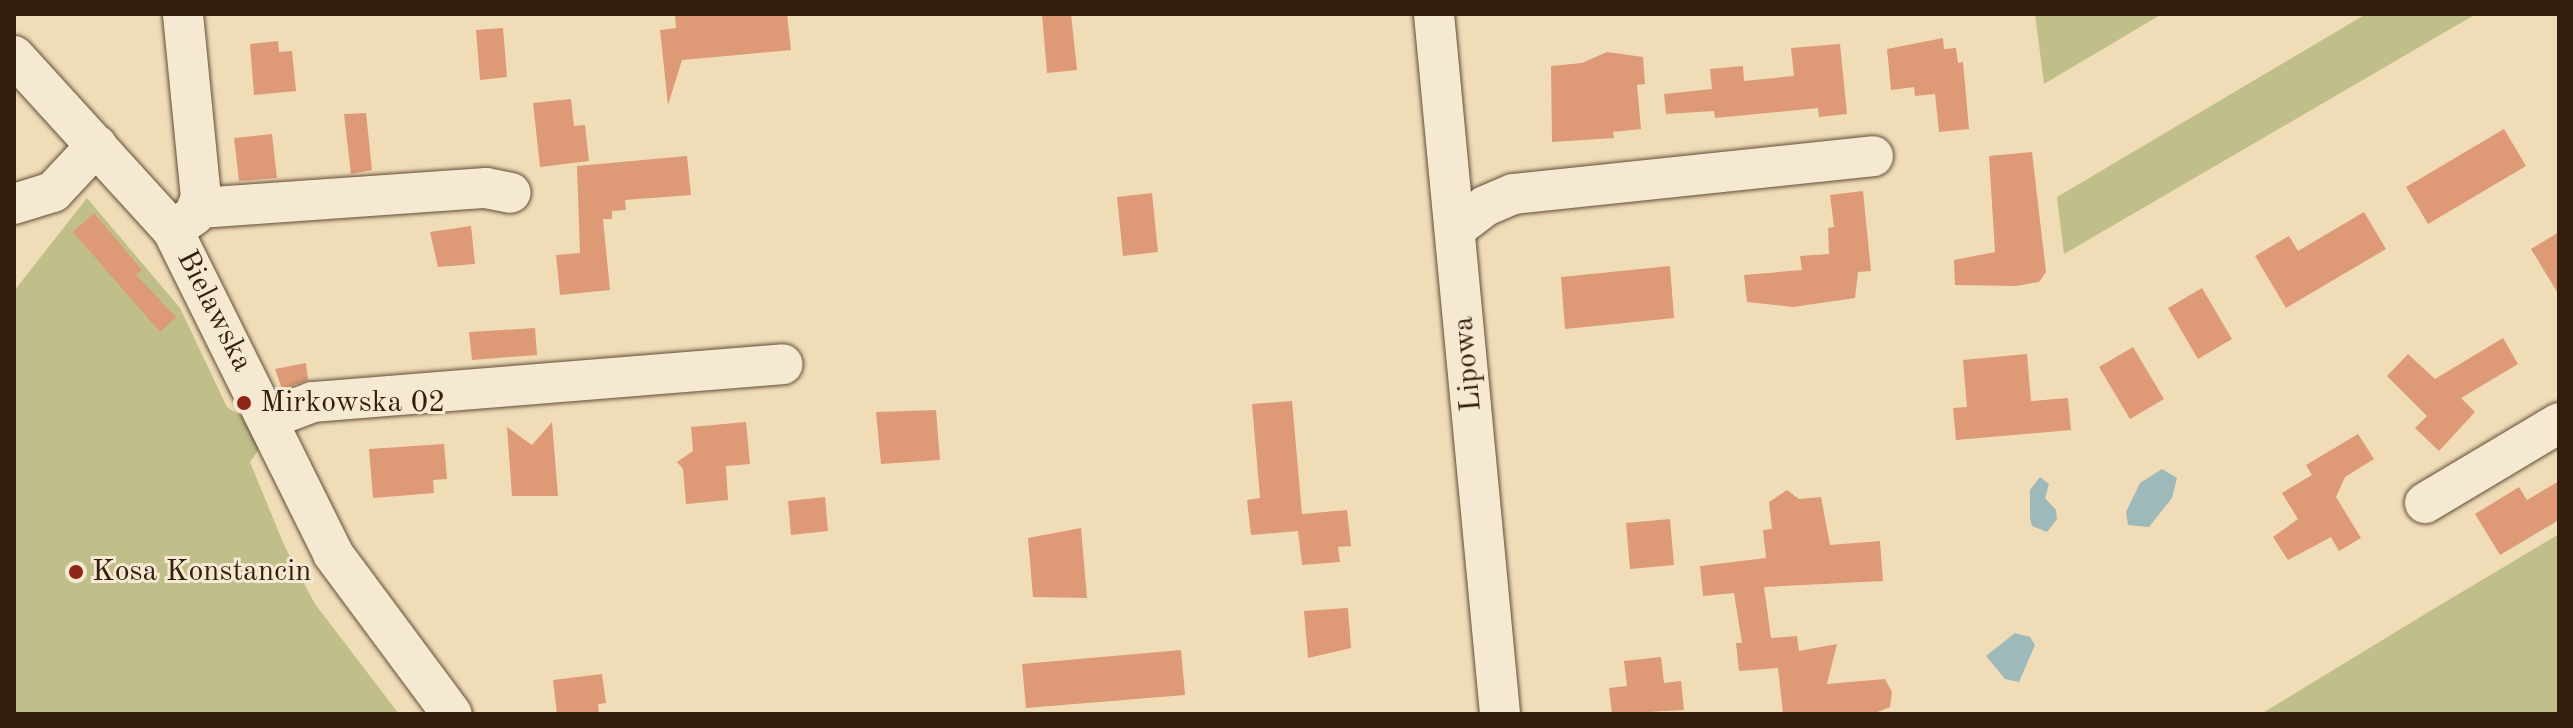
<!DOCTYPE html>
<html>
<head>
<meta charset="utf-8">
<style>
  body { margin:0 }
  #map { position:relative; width:2573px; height:728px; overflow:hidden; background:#f0ddb8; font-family:"Old Standard TT",serif }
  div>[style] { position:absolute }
  .green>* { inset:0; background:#c0bf8a }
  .water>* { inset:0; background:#9eb9b9 }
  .building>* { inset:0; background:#de9977 }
  .roads { filter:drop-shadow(0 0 2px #624e37) drop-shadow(0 0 2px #624e37) }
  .minor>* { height:40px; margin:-20px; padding:0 20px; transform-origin:20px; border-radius:20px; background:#f5e9d1 }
  .dots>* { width:22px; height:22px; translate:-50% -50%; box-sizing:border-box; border:4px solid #f5e9d1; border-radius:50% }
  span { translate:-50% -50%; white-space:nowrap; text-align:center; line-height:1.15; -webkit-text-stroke:6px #f5e9d1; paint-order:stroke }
  .street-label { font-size:30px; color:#321e0c }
  .poi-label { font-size:30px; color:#321e0c }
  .left { translate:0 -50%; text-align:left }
  .frame { position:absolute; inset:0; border:16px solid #321e0c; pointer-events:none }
</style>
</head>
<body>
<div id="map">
  <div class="green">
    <div style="clip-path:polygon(2035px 14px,2162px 14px,2044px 84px)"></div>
    <div style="clip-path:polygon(2366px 14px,2476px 14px,2064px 254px,2057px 197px)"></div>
    <div style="clip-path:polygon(87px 198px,180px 308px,227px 407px,253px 424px,262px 445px,250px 462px,285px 547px,315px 604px,399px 714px,14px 714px,14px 291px)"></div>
    <div style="clip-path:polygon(2559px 534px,2559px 714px,2261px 714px,2435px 608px)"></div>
  </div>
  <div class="water">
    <div style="clip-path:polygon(2162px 469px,2177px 478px,2172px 498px,2149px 527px,2128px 525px,2126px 512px,2140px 483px)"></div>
    <div style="clip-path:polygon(2040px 477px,2049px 484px,2045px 498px,2056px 510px,2057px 519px,2047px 532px,2032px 526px,2030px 518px,2030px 490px)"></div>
    <div style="clip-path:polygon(2015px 633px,2030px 637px,2035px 645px,2019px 682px,2005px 679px,1986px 656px)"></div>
  </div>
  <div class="building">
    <div style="clip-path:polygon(675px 14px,787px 14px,791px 50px,682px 60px,668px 105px,660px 30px,676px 28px)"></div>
    <div style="clip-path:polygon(1042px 14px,1071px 14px,1077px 70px,1047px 73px)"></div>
    <div style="clip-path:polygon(503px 28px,507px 77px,480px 80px,476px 30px)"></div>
    <div style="clip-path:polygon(1943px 38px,1944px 49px,1956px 48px,1958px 63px,1963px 62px,1969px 129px,1939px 132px,1935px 94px,1915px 96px,1914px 87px,1891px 90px,1887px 49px)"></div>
    <div style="clip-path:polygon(278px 41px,279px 52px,292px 51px,296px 91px,254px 95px,250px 44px)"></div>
    <div style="clip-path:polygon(1840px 44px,1847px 114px,1819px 117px,1818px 108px,1715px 118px,1714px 111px,1666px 114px,1664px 94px,1712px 89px,1710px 69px,1743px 66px,1744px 81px,1794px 76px,1791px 48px)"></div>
    <div style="clip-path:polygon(1607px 52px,1643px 57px,1645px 84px,1637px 85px,1641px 129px,1613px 132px,1614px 138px,1552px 142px,1551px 66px,1582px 63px)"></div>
    <div style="clip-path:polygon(571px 99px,574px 126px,585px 125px,589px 161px,540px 167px,533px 103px)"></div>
    <div style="clip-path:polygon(366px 113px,372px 170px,351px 174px,344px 114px)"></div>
    <div style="clip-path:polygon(2504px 129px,2526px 166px,2428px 224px,2406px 187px)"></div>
    <div style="clip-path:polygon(272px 134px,277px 178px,239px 181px,234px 138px)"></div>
    <div style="clip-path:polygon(2032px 152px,2046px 272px,2039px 282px,2016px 286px,1955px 285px,1954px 260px,1995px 252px,1989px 156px)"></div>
    <div style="clip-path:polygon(687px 156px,691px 195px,625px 200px,626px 210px,612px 211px,612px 219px,603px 219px,610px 290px,560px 295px,556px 255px,580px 253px,577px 166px)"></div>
    <div style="clip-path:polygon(1863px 191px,1871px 271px,1858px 272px,1855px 298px,1793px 307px,1747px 302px,1744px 275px,1802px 270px,1800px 256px,1829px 254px,1828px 228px,1834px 227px,1830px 195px)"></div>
    <div style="clip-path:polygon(1152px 193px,1158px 252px,1123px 256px,1117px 197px)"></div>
    <div style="clip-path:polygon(2364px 212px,2386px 249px,2286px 308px,2255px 256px,2289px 236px,2298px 251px)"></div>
    <div style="clip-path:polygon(94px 213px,142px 270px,136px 275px,176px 317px,160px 332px,73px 232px)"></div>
    <div style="clip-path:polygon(471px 226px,475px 264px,438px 267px,430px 232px)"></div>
    <div style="clip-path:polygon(2559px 232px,2559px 295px,2531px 249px)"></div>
    <div style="clip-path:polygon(1670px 266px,1674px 318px,1565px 329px,1561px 277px)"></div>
    <div style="clip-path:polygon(2202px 288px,2232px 339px,2198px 359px,2168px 308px)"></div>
    <div style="clip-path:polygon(535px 328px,537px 355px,472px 360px,469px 332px)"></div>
    <div style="clip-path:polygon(2503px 338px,2518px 364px,2461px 398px,2475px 412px,2439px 451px,2415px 428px,2427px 416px,2387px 376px,2408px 354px,2435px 379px)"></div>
    <div style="clip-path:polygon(2133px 347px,2164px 399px,2130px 419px,2099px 367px)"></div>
    <div style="clip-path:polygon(2027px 354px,2031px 401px,2068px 398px,2071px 430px,1956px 440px,1953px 408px,1967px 407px,1963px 360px)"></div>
    <div style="clip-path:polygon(306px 363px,308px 380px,282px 389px,275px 369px)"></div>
    <div style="clip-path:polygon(1292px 401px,1302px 514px,1347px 510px,1351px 546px,1338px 547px,1340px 562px,1302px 565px,1298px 531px,1251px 535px,1247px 500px,1260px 498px,1252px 404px)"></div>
    <div style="clip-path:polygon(936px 410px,940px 460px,881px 464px,876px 412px)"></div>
    <div style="clip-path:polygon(552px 422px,558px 496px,512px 496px,507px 427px,532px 445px)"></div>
    <div style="clip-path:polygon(746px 422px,750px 464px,726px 466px,728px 500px,686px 504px,683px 469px,677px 462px,693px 451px,691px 427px)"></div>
    <div style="clip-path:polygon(2358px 434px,2374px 459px,2345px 477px,2336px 497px,2361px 538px,2339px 551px,2331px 537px,2288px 560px,2273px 537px,2298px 519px,2282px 493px,2312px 475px,2306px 465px)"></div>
    <div style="clip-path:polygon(444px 444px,447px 479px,433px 480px,434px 493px,373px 498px,369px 449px)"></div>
    <div style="clip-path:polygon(2559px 481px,2559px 520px,2500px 555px,2475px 514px,2519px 487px,2527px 500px)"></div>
    <div style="clip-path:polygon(1787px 490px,1799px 499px,1821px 497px,1830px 545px,1880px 541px,1883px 581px,1764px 587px,1771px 638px,1797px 636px,1799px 651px,1837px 644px,1827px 684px,1885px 679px,1892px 692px,1890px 707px,1875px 713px,1783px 714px,1778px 668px,1739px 671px,1736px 643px,1742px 643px,1734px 593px,1703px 596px,1700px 566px,1766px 558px,1763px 530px,1772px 529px,1769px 502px)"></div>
    <div style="clip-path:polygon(825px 497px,828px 531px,791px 535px,788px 501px)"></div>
    <div style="clip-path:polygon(1670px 519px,1674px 565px,1630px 569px,1626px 523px)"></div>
    <div style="clip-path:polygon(1081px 528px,1087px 598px,1033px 597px,1028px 538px)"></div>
    <div style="clip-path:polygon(1348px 608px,1351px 648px,1308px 658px,1304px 611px)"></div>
    <div style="clip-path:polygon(1181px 650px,1185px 695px,1026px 708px,1022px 664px)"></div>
    <div style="clip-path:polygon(1661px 657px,1664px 683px,1681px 681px,1684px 710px,1612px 714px,1609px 688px,1627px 686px,1624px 661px)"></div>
    <div style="clip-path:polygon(602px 674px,606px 703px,598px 704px,599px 714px,557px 714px,553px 680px)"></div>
  </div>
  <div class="roads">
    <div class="minor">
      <div style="left:1434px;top:14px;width:703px;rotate:84.61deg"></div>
      <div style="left:14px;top:56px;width:236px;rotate:47.7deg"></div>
      <div style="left:173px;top:231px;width:360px;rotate:63.6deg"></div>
      <div style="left:333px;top:554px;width:199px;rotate:53.4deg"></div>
      <div style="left:14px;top:204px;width:41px;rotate:-17.1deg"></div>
      <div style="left:53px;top:192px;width:64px;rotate:-46.9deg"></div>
      <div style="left:199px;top:208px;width:288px;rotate:-4deg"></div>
      <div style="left:486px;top:188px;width:25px;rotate:11deg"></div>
      <div style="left:179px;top:226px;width:19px;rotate:-36deg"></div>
      <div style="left:194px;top:215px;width:18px;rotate:-68deg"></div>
      <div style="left:201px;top:198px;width:185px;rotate:-95.6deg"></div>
      <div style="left:1455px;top:229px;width:38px;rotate:-37deg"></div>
      <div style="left:1485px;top:206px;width:30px;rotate:-23deg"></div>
      <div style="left:1513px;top:194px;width:362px;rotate:-6deg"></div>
      <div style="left:268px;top:419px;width:48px;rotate:-20.7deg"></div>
      <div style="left:313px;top:402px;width:471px;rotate:-4.6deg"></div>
      <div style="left:2425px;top:503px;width:156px;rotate:-30.8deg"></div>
    </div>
  </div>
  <div class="dots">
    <div style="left:244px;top:403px;background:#8f2418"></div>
    <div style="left:76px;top:572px;background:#8f2418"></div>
  </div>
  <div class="street-label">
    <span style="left:214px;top:311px;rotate:63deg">Bielawska</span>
    <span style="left:1468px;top:364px;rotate:-95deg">Lipowa</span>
  </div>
  <div class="poi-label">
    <span class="left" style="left:260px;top:403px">Mirkowska 02</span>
    <span class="left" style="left:92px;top:572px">Kosa Konstancin</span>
  </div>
  <div class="frame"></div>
</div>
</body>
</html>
